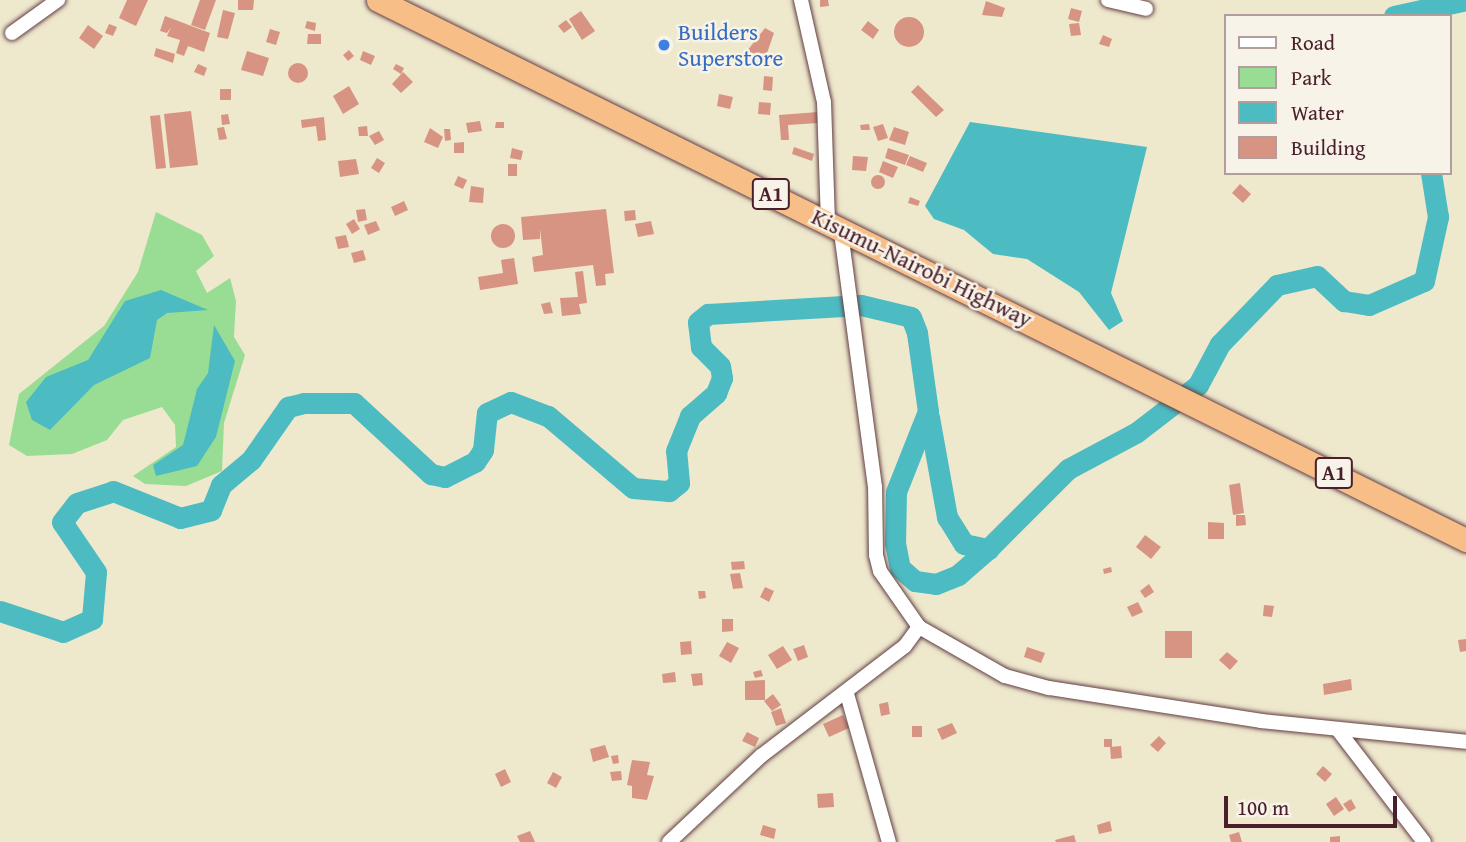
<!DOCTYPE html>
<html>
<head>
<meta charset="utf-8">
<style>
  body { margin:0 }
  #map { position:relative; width:1466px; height:842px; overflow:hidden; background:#eee8cd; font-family:"Gentium Book Plus",serif }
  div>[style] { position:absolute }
  .green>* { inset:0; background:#99dd95 }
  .water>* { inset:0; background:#4cbbc2 }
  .river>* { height:21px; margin:-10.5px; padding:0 10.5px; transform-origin:10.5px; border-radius:10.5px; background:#4cbbc2 }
  .building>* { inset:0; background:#d89482 }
  .round { border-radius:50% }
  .roads { filter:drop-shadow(0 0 2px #633d43) drop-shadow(0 0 2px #633d43) }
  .minor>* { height:14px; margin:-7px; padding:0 7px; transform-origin:7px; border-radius:7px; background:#fff }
  .trunk>* { height:23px; margin:-11.5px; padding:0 11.5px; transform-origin:11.5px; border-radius:11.5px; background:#f7be87 }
  .dots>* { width:19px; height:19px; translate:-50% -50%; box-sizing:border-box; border:4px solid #f7f3e8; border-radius:50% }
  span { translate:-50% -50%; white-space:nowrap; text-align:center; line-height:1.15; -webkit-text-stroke:5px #f7f3e8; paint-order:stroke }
  .shield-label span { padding:2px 5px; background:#f7f3e8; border:2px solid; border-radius:5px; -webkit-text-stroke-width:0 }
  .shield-label { font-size:21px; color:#4a1f2b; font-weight:700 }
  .shop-label { font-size:23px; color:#366cbe }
  .left { translate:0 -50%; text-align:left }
  .street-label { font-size:23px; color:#4a1f2b }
  .legend { position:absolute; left:1224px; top:14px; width:228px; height:161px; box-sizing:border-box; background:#f7f3e8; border:2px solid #b29e9c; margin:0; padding:9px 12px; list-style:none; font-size:21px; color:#4a1f2b }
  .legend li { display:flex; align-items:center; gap:14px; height:35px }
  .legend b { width:35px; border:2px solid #b29e9c }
  .scale { position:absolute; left:1224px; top:796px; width:173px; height:32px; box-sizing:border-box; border:4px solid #4a1f2b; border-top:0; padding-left:9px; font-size:21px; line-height:24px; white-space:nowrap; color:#4a1f2b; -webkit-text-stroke:5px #f7f3e8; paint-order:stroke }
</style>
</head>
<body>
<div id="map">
  <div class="green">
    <div style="clip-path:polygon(156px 212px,202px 235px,214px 256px,196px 271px,207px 293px,230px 278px,236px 301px,234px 337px,245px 355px,224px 423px,222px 471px,186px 486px,145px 484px,133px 476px,176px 447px,175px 425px,162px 407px,123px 420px,107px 440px,72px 454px,27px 456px,9px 445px,19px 394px,104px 326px,138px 272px)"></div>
  </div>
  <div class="water">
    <div style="clip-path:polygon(970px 122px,1147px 147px,1111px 293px,1123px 321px,1109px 330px,1079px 292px,1027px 259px,993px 254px,964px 230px,934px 219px,925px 206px)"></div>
    <div style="clip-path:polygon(161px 290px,208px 310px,167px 313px,157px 320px,150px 358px,94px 385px,50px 430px,32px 420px,26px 402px,46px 377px,88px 360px,125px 301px)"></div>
    <div style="clip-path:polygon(214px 325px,235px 361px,216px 437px,197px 466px,156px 476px,153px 465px,183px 445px,197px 389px,208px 373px)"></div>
  </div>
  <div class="river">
    <div style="left:1394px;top:16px;width:74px;rotate:-12.5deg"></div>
    <div style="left:929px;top:417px;width:102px;rotate:79.8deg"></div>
    <div style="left:947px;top:517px;width:32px;rotate:58deg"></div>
    <div style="left:964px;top:544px;width:25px;rotate:12deg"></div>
    <div style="left:0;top:611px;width:66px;rotate:18.4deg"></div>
    <div style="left:63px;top:632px;width:32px;rotate:-24deg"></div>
    <div style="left:92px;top:619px;width:47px;rotate:-85.1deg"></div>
    <div style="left:96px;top:572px;width:60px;rotate:-124.2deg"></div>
    <div style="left:62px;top:522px;width:24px;rotate:-52deg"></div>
    <div style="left:77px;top:503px;width:38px;rotate:-18deg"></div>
    <div style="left:113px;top:491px;width:72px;rotate:21.9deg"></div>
    <div style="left:180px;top:518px;width:32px;rotate:-14deg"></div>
    <div style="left:211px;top:510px;width:27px;rotate:-68deg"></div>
    <div style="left:221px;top:485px;width:39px;rotate:-40deg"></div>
    <div style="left:251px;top:460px;width:65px;rotate:-55.1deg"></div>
    <div style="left:288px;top:407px;width:16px;rotate:-14deg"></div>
    <div style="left:304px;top:403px;width:50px"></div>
    <div style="left:354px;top:403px;width:105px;rotate:42.7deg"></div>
    <div style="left:431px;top:474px;width:14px;rotate:12deg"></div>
    <div style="left:445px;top:477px;width:34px;rotate:-27deg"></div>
    <div style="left:475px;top:462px;width:14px;rotate:-56deg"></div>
    <div style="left:483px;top:450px;width:37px;rotate:-84deg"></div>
    <div style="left:487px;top:413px;width:26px;rotate:-25deg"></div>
    <div style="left:511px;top:402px;width:40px;rotate:21deg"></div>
    <div style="left:548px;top:416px;width:111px;rotate:40.3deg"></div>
    <div style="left:633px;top:488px;width:36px;rotate:5deg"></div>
    <div style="left:669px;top:491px;width:13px;rotate:-39deg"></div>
    <div style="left:679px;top:483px;width:32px;rotate:-95deg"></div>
    <div style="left:676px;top:451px;width:38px;rotate:-68deg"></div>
    <div style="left:690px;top:416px;width:35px;rotate:-41deg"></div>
    <div style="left:716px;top:393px;width:16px;rotate:-68deg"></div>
    <div style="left:722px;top:378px;width:12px;rotate:-99deg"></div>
    <div style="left:720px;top:366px;width:27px;rotate:-135deg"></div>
    <div style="left:701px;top:347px;width:25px;rotate:-97deg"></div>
    <div style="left:698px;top:322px;width:13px;rotate:-39deg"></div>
    <div style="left:708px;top:314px;width:153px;rotate:-3.4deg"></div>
    <div style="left:861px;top:305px;width:51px;rotate:13.5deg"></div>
    <div style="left:911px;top:317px;width:17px;rotate:69deg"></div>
    <div style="left:917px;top:333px;width:79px;rotate:82deg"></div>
    <div style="left:928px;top:411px;width:87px;rotate:111.6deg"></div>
    <div style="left:896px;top:492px;width:51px;rotate:91.1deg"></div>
    <div style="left:895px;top:543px;width:25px;rotate:79deg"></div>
    <div style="left:900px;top:568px;width:20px;rotate:41deg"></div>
    <div style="left:915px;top:581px;width:21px;rotate:8deg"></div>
    <div style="left:936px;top:584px;width:24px;rotate:-22deg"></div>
    <div style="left:958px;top:575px;width:40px;rotate:-41deg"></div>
    <div style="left:988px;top:549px;width:113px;rotate:-45deg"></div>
    <div style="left:1068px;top:469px;width:78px;rotate:-28.2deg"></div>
    <div style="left:1137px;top:432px;width:77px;rotate:-37.6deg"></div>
    <div style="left:1198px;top:385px;width:47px;rotate:-61.8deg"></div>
    <div style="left:1220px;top:344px;width:82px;rotate:-46deg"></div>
    <div style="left:1277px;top:285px;width:41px;rotate:-12.7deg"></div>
    <div style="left:1317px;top:276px;width:37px;rotate:43deg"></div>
    <div style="left:1344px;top:301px;width:25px;rotate:9deg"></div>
    <div style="left:1369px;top:305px;width:60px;rotate:-23.6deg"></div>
    <div style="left:1424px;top:281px;width:66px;rotate:-77.7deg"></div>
    <div style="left:1438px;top:217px;width:45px;rotate:-99deg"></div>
  </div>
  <div class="building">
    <div style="clip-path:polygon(127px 0,148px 0,136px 26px,119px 18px)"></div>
    <div style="clip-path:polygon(200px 0,216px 0,205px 30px,191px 25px)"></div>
    <div style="clip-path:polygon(238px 0,254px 0,253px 10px,238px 10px)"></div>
    <div style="clip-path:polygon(820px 0,828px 0,829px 6px,820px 7px)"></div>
    <div style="clip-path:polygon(986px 1px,1005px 8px,1002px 17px,982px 15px)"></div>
    <div style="clip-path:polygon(1071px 8px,1082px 11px,1079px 22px,1068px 19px)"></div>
    <div style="clip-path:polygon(223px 10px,235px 13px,228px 39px,217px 37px)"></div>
    <div style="clip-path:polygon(581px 11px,595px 31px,582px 40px,569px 19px)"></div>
    <div style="clip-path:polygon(165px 16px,210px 33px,204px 52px,188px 46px,184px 56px,176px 53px,180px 40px,167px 36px,171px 27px,167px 33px,160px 31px)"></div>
    <div class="round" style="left:894px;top:17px;width:30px;height:30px"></div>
    <div style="clip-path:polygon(566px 20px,572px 27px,564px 33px,558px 26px)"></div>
    <div style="clip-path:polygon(307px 21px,316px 23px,315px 31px,305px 28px)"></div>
    <div style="clip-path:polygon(868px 21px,879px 30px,873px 39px,861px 30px)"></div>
    <div style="clip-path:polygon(1079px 23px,1081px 35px,1071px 36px,1069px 24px)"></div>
    <div style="clip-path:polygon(109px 24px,117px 27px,113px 36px,105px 33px)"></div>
    <div style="clip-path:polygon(88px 25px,103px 36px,94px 49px,79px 38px)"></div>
    <div style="clip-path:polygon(765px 28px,774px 33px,765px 59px,747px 51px)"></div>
    <div style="clip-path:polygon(270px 29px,280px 32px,276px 45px,266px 42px)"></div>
    <div style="clip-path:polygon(308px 34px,321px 34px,321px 44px,307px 44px)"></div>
    <div style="clip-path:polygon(1103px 35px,1112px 39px,1109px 47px,1099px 44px)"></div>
    <div style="clip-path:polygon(156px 48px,175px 54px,173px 63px,154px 56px)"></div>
    <div style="clip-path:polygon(349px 50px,354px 56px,348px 61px,343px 55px)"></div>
    <div style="clip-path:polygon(247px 51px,269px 58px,263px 76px,241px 70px)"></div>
    <div style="clip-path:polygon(363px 51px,375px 56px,371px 65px,360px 60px)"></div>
    <div class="round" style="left:288px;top:63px;width:20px;height:20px"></div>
    <div style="clip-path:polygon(198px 64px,207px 68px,204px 76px,194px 72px)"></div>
    <div style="clip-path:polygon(396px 64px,404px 68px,401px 74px,393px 69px)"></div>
    <div style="clip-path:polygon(403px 72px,413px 82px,401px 93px,392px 84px)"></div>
    <div style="clip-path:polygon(764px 76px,773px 77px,772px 91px,763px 90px)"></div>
    <div style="clip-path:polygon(918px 85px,944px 110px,936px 117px,911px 92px)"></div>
    <div style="clip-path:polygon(349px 86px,359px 104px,343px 114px,333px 96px)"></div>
    <div style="clip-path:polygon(220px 89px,231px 89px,231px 100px,220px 100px)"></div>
    <div style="clip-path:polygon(719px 94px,733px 97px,730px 109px,717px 106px)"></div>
    <div style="clip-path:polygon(759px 102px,771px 103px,770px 115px,758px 114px)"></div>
    <div style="clip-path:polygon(191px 111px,198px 165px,170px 168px,164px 114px)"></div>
    <div style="clip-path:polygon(818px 112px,818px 123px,788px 125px,789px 140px,781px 140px,779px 115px)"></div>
    <div style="clip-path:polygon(228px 114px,230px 124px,222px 125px,221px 115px)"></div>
    <div style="clip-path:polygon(160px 115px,166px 168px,156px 169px,150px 116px)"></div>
    <div style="clip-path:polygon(324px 117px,326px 140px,318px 141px,316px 126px,302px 128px,301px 120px)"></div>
    <div style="clip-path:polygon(480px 121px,482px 131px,468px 133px,466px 123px)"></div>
    <div style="clip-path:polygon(496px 122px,504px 122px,504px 128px,495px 128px)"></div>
    <div style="clip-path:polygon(869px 124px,870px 130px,861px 130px,860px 125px)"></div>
    <div style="clip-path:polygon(883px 124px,888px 138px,878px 141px,873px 127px)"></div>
    <div style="clip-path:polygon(367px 126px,368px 136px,359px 136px,358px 127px)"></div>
    <div style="clip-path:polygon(224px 127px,227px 139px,219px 140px,217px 128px)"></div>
    <div style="clip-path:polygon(894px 127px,909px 132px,905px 145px,889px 140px)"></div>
    <div style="clip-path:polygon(430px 128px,443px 137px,438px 148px,424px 142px)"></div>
    <div style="clip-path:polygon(444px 129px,450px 129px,451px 140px,445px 141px)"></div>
    <div style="clip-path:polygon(379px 131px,384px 140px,375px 145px,369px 136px)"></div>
    <div style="clip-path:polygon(464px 142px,464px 153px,454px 153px,454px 143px)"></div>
    <div style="clip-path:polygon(794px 147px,814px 154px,812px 161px,792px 154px)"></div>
    <div style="clip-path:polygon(512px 148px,523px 151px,521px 160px,510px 158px)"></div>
    <div style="clip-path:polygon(888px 148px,909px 155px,905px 165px,885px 158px)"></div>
    <div style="clip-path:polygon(853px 156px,868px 157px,866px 171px,852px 170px)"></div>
    <div style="clip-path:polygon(910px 156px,927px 163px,923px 172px,906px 165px)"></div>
    <div style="clip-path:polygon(377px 158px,385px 163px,379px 173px,371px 168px)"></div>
    <div style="clip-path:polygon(356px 159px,359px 174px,340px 177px,338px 161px)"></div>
    <div style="clip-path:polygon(883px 161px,898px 167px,893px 178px,879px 172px)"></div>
    <div style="clip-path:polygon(508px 164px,517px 164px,517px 176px,508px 176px)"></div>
    <div class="round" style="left:871px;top:175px;width:14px;height:14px"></div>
    <div style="clip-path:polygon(458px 176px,467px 180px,463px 189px,454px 185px)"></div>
    <div style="clip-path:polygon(1240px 184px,1251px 194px,1243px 203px,1232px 193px)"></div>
    <div style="clip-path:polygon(471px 186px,484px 188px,483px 203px,469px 202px)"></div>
    <div style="clip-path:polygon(910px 197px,920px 201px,918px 206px,908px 203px)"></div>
    <div style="clip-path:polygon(404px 201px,408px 210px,395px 216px,391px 207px)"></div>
    <div style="clip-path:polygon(365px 209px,367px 220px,358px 222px,356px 210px)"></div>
    <div style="clip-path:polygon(606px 209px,614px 273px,605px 274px,606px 285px,596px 286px,593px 265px,534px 272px,532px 257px,543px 255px,540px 229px,540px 239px,523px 240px,521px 217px)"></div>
    <div style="clip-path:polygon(635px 210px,636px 220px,625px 221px,624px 211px)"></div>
    <div style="clip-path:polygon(354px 219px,360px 229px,352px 234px,346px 224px)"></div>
    <div style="clip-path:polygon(376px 221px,380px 230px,368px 235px,364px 225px)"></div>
    <div style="clip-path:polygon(651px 221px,654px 234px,638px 237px,635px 224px)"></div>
    <div class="round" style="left:491px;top:224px;width:24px;height:24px"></div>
    <div style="clip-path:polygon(346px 235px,349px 247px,338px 249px,335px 237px)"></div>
    <div style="clip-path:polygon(363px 250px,366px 260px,354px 263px,351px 253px)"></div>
    <div style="clip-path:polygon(514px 258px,518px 284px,480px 290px,478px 277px,503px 273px,501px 260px)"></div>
    <div style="clip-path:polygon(583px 271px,587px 303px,579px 304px,581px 314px,562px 316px,560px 298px,578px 297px,575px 272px)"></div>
    <div style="clip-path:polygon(550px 302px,553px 313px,544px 314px,541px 304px)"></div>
    <div style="clip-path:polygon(1240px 483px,1244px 513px,1233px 515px,1229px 485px)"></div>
    <div style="clip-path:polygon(1236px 515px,1245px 515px,1246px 525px,1236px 526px)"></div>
    <div style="clip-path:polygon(1208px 522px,1224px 523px,1224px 539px,1208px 539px)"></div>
    <div style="clip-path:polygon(1145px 535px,1161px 547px,1151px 559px,1136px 547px)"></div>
    <div style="clip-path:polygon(744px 561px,745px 569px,732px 570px,731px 562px)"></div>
    <div style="clip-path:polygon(1111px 567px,1112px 572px,1104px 574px,1103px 569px)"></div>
    <div style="clip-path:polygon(740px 573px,743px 588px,733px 589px,730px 574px)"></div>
    <div style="clip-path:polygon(1149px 584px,1154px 592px,1145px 598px,1140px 591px)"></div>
    <div style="clip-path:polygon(765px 587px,774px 591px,769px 602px,760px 597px)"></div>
    <div style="clip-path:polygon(698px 591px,705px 591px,706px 598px,699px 599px)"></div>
    <div style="clip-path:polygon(1138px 602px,1143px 612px,1132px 617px,1127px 607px)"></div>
    <div style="clip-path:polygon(1264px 605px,1274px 606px,1272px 617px,1263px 616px)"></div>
    <div style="clip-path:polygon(722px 619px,733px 619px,733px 631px,722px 632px)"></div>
    <div style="clip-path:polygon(1165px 631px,1192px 631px,1192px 658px,1165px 658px)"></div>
    <div style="clip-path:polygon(1466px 639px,1466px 651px,1460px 652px,1458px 640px)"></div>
    <div style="clip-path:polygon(691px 641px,692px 654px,681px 655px,680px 642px)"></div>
    <div style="clip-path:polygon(727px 642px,739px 648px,731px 663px,719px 656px)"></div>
    <div style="clip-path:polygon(804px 645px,808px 657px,798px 661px,793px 649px)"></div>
    <div style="clip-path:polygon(783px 646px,792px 660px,777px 669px,768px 655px)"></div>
    <div style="clip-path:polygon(1027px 647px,1045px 653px,1041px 663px,1024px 657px)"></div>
    <div style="clip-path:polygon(1227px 652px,1238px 661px,1230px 670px,1219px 660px)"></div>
    <div style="clip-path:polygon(761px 670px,763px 676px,755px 678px,753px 672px)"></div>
    <div style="clip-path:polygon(675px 672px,676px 682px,663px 683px,662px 674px)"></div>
    <div style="clip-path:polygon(702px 673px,703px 685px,693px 686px,691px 674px)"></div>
    <div style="clip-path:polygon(1351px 679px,1352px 690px,1324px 695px,1323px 684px)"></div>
    <div style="clip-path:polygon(765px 680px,765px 700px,745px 700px,745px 681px)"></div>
    <div style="clip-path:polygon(773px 694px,781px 705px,772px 711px,764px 701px)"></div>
    <div style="clip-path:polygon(888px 702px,890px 714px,881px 716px,879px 704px)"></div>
    <div style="clip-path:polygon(781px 708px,786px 723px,776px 726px,771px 712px)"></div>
    <div style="clip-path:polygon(843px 715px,849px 728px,829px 737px,823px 724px)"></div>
    <div style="clip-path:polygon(952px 723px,957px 733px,942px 740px,937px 729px)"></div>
    <div style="clip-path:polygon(912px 726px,922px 726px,922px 737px,912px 737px)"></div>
    <div style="clip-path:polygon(747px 732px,759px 738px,755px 747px,742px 741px)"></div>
    <div style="clip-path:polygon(1159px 736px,1166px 743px,1158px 752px,1150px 745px)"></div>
    <div style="clip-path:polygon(1104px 739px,1112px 739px,1112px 747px,1104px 747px)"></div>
    <div style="clip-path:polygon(605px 745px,609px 757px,593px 762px,590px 749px)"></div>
    <div style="clip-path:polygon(1121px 746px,1122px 758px,1111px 759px,1110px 747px)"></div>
    <div style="clip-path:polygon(618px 755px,619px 763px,613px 764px,611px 756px)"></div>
    <div style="clip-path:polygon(632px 760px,650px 762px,647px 775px,654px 776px,647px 800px,632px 798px,632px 786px,627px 785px)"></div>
    <div style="clip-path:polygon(1323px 766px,1332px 774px,1325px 782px,1316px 774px)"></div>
    <div style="clip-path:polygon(505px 769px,511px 782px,501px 787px,495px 774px)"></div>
    <div style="clip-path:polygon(621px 771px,622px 780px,612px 781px,610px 772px)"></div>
    <div style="clip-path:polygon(553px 772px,562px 777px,556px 788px,547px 783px)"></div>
    <div style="clip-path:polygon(833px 793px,834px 807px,818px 808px,817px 794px)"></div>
    <div style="clip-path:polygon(1336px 797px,1344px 809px,1334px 816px,1326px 804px)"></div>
    <div style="clip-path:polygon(1351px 799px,1356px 808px,1349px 812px,1343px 804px)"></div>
    <div style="clip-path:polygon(1110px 821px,1112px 831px,1099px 834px,1097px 825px)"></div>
    <div style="clip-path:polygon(763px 825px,776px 829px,774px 839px,760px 835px)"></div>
    <div style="clip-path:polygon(530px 831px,535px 842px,520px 842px,517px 836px)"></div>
    <div style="clip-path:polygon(1239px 832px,1242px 842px,1231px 842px,1229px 835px)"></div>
    <div style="clip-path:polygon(1074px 835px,1076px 842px,1056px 842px,1055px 840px)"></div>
    <div style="clip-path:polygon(1340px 836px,1340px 842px,1330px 842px,1330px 837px)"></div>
  </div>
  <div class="roads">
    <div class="minor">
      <div style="left:801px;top:0;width:105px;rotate:77.3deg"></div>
      <div style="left:824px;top:102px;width:119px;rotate:88.1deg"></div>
      <div style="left:1108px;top:0;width:39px;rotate:13deg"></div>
      <div style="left:12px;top:33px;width:57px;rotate:-35.7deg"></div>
      <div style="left:919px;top:627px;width:99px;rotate:29.7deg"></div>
      <div style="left:1005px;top:676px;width:46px;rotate:15.3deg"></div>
      <div style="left:1049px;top:688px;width:215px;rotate:8.8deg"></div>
      <div style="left:1261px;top:721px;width:206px;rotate:5.8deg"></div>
      <div style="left:847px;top:694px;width:154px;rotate:74.2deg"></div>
      <div style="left:1338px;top:730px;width:141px;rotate:52.5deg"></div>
      <div style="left:669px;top:842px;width:126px;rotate:-43.1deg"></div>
      <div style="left:761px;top:756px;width:181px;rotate:-37.4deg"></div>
      <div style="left:905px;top:646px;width:24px;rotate:-54deg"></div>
      <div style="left:919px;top:627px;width:68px;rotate:-124.9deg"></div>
      <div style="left:880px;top:571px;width:16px;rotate:-104deg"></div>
      <div style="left:876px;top:555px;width:68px;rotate:-90.8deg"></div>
      <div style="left:875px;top:487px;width:263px;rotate:-97.6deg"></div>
    </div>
    <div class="trunk">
      <div style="left:378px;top:0;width:1215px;rotate:26.4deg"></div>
    </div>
  </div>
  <div class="dots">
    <div style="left:664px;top:45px;background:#3f7fe0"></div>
  </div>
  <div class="shield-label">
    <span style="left:771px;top:194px">A1</span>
    <span style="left:1334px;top:473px">A1</span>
  </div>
  <div class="shop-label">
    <span class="left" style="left:678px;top:45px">Builders<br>Superstore</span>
  </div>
  <div class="street-label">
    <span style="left:922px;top:268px;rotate:26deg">Kisumu-Nairobi Highway</span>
  </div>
  <ul class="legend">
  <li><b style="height:9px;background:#fff"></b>Road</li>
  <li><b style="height:19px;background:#99dd95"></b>Park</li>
  <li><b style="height:19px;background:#4cbbc2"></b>Water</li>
  <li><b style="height:19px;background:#d89482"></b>Building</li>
  </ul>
  <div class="scale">100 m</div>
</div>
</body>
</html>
